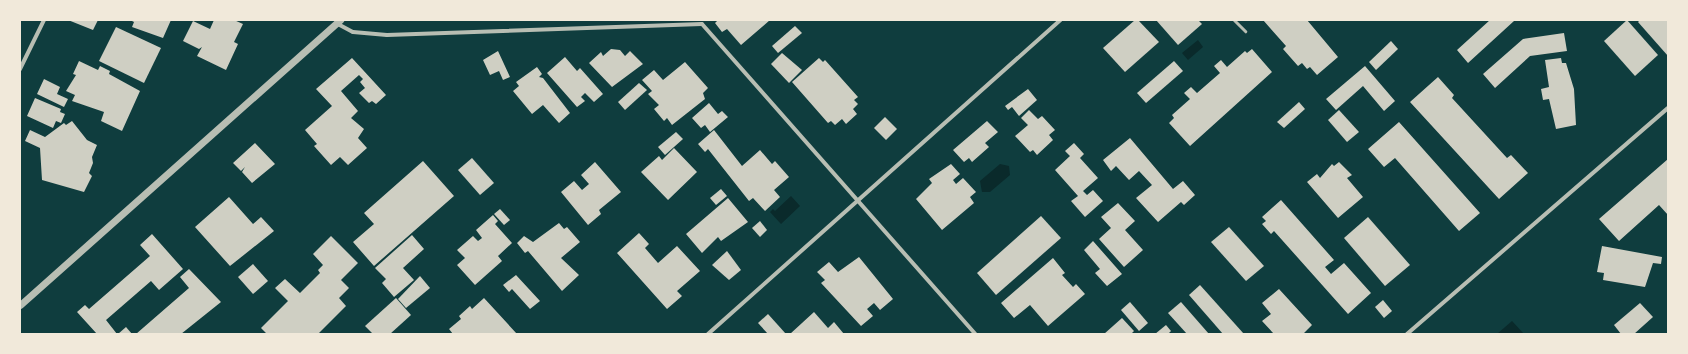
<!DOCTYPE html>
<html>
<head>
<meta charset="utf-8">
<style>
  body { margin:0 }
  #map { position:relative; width:1688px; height:354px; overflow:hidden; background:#0f3d3e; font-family:Figtree,sans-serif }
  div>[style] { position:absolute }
  .water>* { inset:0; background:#0a2a2b }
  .building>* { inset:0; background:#cfcfc3 }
  .service>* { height:3px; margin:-1.5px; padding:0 1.5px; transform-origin:1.5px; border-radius:1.5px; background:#b8beb3 }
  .minor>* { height:4px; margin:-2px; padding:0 2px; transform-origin:2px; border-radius:2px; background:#b8beb3 }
  .tertiary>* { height:7px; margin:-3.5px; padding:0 3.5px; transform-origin:3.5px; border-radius:3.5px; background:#b8beb3 }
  span { translate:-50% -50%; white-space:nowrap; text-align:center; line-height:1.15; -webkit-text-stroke:3px #f1e9da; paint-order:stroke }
  .frame { position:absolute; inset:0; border:21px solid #f1e9da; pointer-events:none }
</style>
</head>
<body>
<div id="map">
  <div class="water">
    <div style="clip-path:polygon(1198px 40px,1203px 47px,1188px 60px,1182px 53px)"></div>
    <div style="clip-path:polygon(1000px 164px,1009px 166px,1010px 175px,990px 192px,982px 192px,980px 181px)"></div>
    <div style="clip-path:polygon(791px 196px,800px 206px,781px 224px,770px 212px,773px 209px,775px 211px)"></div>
    <div style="clip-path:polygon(1512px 321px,1524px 334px,1497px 334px)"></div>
  </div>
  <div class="building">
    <div style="clip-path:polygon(68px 20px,98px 20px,93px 30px)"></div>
    <div style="clip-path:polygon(130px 20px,171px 20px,163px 38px,132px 27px,134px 22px)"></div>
    <div style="clip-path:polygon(214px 20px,234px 20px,243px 24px,234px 42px,238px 44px,226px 70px,197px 56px,202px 47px,199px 49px,183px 41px,193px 21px,210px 29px)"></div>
    <div style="clip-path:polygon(718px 20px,770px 20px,741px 45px,727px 29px,722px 32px,715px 23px)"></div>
    <div style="clip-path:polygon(1135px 20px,1138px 20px,1159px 42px,1125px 72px,1103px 48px)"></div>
    <div style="clip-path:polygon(1156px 20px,1198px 20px,1202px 24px,1178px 45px)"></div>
    <div style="clip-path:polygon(1263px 20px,1307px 20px,1338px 57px,1317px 75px,1310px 67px,1307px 69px,1302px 63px,1298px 66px,1283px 49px,1286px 46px)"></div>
    <div style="clip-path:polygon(1490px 20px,1518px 21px,1514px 21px,1468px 63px,1457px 50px)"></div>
    <div style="clip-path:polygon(1627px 20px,1658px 55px,1635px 76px,1604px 41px)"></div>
    <div style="clip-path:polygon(1640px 20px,1668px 20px,1668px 56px,1638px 22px)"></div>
    <div style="clip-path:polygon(795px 26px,802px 33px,778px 53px,772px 46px)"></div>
    <div style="clip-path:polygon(116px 27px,161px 48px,144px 83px,99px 61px)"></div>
    <div style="clip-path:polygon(1564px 33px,1567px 51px,1530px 56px,1495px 88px,1483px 74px,1523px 39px)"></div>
    <div style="clip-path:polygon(1391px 41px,1398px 49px,1376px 70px,1369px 62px)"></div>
    <div style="clip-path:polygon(611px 49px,620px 50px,625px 56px,630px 51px,643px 64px,612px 87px,589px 63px,601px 52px,603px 56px)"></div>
    <div style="clip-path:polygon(1252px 49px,1272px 72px,1190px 146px,1169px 123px,1174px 118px,1172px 115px,1190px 99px,1184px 93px,1191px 87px,1197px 93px,1220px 73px,1214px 66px,1221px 60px,1227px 67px,1245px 51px,1247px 53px)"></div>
    <div style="clip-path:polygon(498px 51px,510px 77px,503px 80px,499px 71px,490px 75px,483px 60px)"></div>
    <div style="clip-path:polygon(782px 53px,802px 70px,789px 83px,771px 64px)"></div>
    <div style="clip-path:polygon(565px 57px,577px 71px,580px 68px,603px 94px,594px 102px,585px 93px,581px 97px,585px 101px,577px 107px,547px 73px)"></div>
    <div style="clip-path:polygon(352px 58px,386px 95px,376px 104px,372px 101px,369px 103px,359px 93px,365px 88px,360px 82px,363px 79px,359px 75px,341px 91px,358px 111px,351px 118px,364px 129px,358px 138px,367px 148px,348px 165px,340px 157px,331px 165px,314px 146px,317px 144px,305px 130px,332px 106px,316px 89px)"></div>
    <div style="clip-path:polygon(819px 58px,823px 62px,825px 60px,858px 97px,854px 100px,858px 104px,853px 109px,857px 114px,846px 124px,842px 119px,835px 125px,831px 121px,828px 123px,792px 82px)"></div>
    <div style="clip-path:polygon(1561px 58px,1562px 63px,1566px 63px,1574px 89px,1576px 125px,1556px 129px,1549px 99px,1543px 100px,1541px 89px,1549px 87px,1545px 60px)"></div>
    <div style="clip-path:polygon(79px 61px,98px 70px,100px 66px,110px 71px,109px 74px,140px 91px,122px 131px,101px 121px,104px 112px,72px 101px,75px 95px,66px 91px,76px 75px,73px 74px)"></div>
    <div style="clip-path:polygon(1174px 61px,1183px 71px,1146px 103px,1137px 93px)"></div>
    <div style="clip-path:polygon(685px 62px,708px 88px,703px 93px,705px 99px,672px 125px,667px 118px,664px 121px,654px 109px,659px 105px,648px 94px,652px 91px,642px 80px,654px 70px,663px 80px)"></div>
    <div style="clip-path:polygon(1365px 66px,1395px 101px,1384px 111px,1363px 86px,1336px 110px,1326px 99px)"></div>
    <div style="clip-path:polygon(537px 67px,542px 74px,539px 77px,543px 78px,570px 113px,559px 123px,543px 105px,532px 114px,513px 91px,519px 86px,516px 82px)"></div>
    <div style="clip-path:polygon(1438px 77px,1454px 95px,1452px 98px,1507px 158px,1511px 155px,1528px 173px,1499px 199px,1410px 102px)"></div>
    <div style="clip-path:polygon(44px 79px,60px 87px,57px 94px,68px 99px,64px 107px,37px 94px)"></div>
    <div style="clip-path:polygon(639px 83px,647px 90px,625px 110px,618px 102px)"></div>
    <div style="clip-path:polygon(1028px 89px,1037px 100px,1019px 116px,1012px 107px,1008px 110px,1005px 106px)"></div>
    <div style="clip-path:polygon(35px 98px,61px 109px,60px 112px,65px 114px,61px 123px,56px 121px,53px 128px,27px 116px)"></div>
    <div style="clip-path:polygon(1299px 102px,1305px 109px,1284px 128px,1277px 122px)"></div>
    <div style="clip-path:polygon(709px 103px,718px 114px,722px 111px,728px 117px,710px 132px,705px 125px,701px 128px,692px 118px)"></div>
    <div style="clip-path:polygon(1029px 110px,1038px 119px,1042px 116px,1055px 130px,1049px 135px,1053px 140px,1037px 155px,1033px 150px,1030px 152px,1015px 136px,1028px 125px,1021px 118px)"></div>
    <div style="clip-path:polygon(1339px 110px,1359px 132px,1347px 142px,1328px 120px)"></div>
    <div style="clip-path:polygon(885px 117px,897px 129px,886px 140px,874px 128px)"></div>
    <div style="clip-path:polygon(72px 121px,87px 140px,97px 145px,92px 157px,93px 163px,89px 173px,92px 176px,84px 192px,42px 180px,40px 148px,25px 141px,30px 130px,45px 137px,64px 123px,66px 125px)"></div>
    <div style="clip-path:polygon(987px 121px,998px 132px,985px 143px,989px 147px,972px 162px,969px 158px,964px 162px,953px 150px)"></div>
    <div style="clip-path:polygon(1399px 122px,1480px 213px,1459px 231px,1395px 158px,1384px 167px,1368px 149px)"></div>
    <div style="clip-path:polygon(714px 130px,742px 166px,760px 150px,772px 164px,775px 161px,789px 177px,774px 190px,780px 197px,765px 211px,753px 198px,749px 201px,708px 149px,705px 152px,698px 144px)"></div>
    <div style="clip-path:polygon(676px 132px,683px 139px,665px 155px,658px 147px)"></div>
    <div style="clip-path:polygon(1130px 138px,1173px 189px,1183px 181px,1195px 195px,1184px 205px,1181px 202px,1158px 222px,1136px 198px,1152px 185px,1139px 171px,1129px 180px,1116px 166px,1111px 171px,1103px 160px)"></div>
    <div style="clip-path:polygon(255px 143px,275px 164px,252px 183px,242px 172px,245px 167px,241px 171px,233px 163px)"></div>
    <div style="clip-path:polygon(1074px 143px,1084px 154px,1080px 158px,1098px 178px,1083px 191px,1087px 195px,1093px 190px,1103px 201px,1085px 217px,1071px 201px,1078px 196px,1055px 170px,1070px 156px,1065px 151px)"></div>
    <div style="clip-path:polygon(674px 148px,697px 172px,668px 200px,641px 172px,659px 156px,662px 160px)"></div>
    <div style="clip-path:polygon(472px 158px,494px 183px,480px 195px,458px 170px)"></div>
    <div style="clip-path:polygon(1668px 159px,1668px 215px,1659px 205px,1619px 241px,1599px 219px)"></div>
    <div style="clip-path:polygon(423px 161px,454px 196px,374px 266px,353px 242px,374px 224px,364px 213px)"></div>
    <div style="clip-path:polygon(595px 162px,621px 192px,599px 210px,601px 214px,588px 225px,561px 192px,574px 181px,582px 190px,589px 184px,581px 175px)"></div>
    <div style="clip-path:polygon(1339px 162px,1352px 175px,1347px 178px,1363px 197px,1338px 218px,1307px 182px,1317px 174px,1320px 178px,1332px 164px,1334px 166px)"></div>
    <div style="clip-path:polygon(951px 164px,960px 174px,953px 180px,956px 184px,963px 178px,976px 192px,970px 197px,974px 203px,942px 230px,916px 199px,932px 183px,929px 179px)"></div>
    <div style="clip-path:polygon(721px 189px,727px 196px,716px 205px,710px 198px)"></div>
    <div style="clip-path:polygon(229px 197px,253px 224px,261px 217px,274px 231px,230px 266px,195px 227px)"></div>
    <div style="clip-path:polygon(728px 198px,748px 222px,721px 241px,718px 237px,702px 253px,686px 234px)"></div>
    <div style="clip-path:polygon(1281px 200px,1334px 260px,1325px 267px,1331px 274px,1344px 263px,1371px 293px,1348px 314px,1274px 231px,1271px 234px,1262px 224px,1266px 221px,1262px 217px)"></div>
    <div style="clip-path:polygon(1118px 203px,1135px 221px,1125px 230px,1143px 250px,1124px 267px,1099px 239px,1111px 228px,1101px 217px)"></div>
    <div style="clip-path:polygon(500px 209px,510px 220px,504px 225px,494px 214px)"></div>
    <div style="clip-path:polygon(493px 215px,498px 221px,495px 224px,512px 243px,498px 256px,502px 261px,475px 285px,457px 265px,465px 258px,457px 250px,473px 236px,478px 241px,482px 238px,476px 230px)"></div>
    <div style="clip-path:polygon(1041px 216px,1061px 238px,996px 295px,977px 273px)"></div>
    <div style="clip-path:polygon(1368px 217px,1410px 265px,1385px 286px,1344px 238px)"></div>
    <div style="clip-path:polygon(760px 221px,767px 230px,760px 237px,752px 228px)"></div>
    <div style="clip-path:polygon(559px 223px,564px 229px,567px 227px,580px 242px,561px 258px,579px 275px,562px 291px,528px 251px,525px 253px,517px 243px,524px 236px,533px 242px)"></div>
    <div style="clip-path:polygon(1229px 227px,1264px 266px,1246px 281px,1211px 242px)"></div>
    <div style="clip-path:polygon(639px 233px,649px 244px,645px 248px,658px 263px,677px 246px,700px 271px,677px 291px,682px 296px,667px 309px,617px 253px)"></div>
    <div style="clip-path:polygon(152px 234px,183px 269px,159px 290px,151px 281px,106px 320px,117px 334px,97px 334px,77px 312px,85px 305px,89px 309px,150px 256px,140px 245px)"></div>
    <div style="clip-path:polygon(412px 235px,424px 249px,403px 268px,414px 280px,394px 297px,382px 283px,386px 279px,375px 268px)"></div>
    <div style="clip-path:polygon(331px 236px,358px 263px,341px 280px,349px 288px,339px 298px,346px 306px,319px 333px,267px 334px,261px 328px,288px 301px,275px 288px,285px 279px,300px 293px,320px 273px,318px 270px,323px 265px,313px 254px)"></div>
    <div style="clip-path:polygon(1093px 241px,1122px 274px,1107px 286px,1095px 273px,1100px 269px,1084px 250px)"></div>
    <div style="clip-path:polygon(1602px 246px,1662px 257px,1661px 264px,1653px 263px,1645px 287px,1603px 280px,1604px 273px,1597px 272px)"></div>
    <div style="clip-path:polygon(727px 251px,741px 270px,729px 280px,712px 265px)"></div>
    <div style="clip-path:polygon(859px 257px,893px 299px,880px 310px,874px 303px,867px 309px,873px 316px,861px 326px,821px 283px,825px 280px,817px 272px,829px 262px,838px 272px)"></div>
    <div style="clip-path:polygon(1053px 258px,1065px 273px,1062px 275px,1073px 287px,1076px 284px,1085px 294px,1048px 326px,1030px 305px,1014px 318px,1001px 303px)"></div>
    <div style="clip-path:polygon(253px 264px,268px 281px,253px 294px,238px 277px)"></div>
    <div style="clip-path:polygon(189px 269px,221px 302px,181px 334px,136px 334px,189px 288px,180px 277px)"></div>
    <div style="clip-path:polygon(516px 275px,540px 301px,530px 309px,512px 289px,509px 292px,503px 285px)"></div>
    <div style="clip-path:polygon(420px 276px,430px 288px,406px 308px,398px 299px)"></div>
    <div style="clip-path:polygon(1200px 285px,1244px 334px,1223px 334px,1189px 295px)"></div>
    <div style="clip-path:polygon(1279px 289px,1312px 325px,1303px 334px,1274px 334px,1262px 321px,1271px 314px,1262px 303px)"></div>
    <div style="clip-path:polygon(396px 298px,411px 315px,390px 334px,373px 334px,365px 326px)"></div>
    <div style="clip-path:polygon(484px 298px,517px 334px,453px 334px,449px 329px,461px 319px,459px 316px,470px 306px,472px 309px)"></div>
    <div style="clip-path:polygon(1383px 300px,1392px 311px,1384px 318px,1375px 307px)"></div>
    <div style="clip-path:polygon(1130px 302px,1148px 323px,1139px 331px,1121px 310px)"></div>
    <div style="clip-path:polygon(1181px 302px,1209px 334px,1187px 334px,1168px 313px)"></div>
    <div style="clip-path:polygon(1640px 303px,1653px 317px,1634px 334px,1621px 334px,1614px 325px)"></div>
    <div style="clip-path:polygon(814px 312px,828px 328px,834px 322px,844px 334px,790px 334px)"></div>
    <div style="clip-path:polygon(768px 314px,786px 334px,768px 334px,758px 323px)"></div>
    <div style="clip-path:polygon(1122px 318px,1134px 331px,1131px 334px,1104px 334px)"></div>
    <div style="clip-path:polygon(1166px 325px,1171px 331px,1168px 334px,1155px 334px)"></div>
    <div style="clip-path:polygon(126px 327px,132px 334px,118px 334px)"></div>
  </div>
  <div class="service">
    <div style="left:1234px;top:20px;width:16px;rotate:45deg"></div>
  </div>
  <div class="minor">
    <div style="left:336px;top:23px;width:19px;rotate:28deg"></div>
    <div style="left:353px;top:32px;width:34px;rotate:5deg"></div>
    <div style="left:387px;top:35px;width:315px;rotate:-2deg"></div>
    <div style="left:702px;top:24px;width:413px;rotate:48.6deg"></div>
    <div style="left:20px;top:69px;width:55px;rotate:-63.9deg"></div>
    <div style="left:708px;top:334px;width:472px;rotate:-41.7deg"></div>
    <div style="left:1407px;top:334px;width:345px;rotate:-40.9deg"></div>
  </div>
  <div class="tertiary">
    <div style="left:20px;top:305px;width:429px;rotate:-41.7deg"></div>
  </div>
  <div class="frame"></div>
</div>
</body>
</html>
